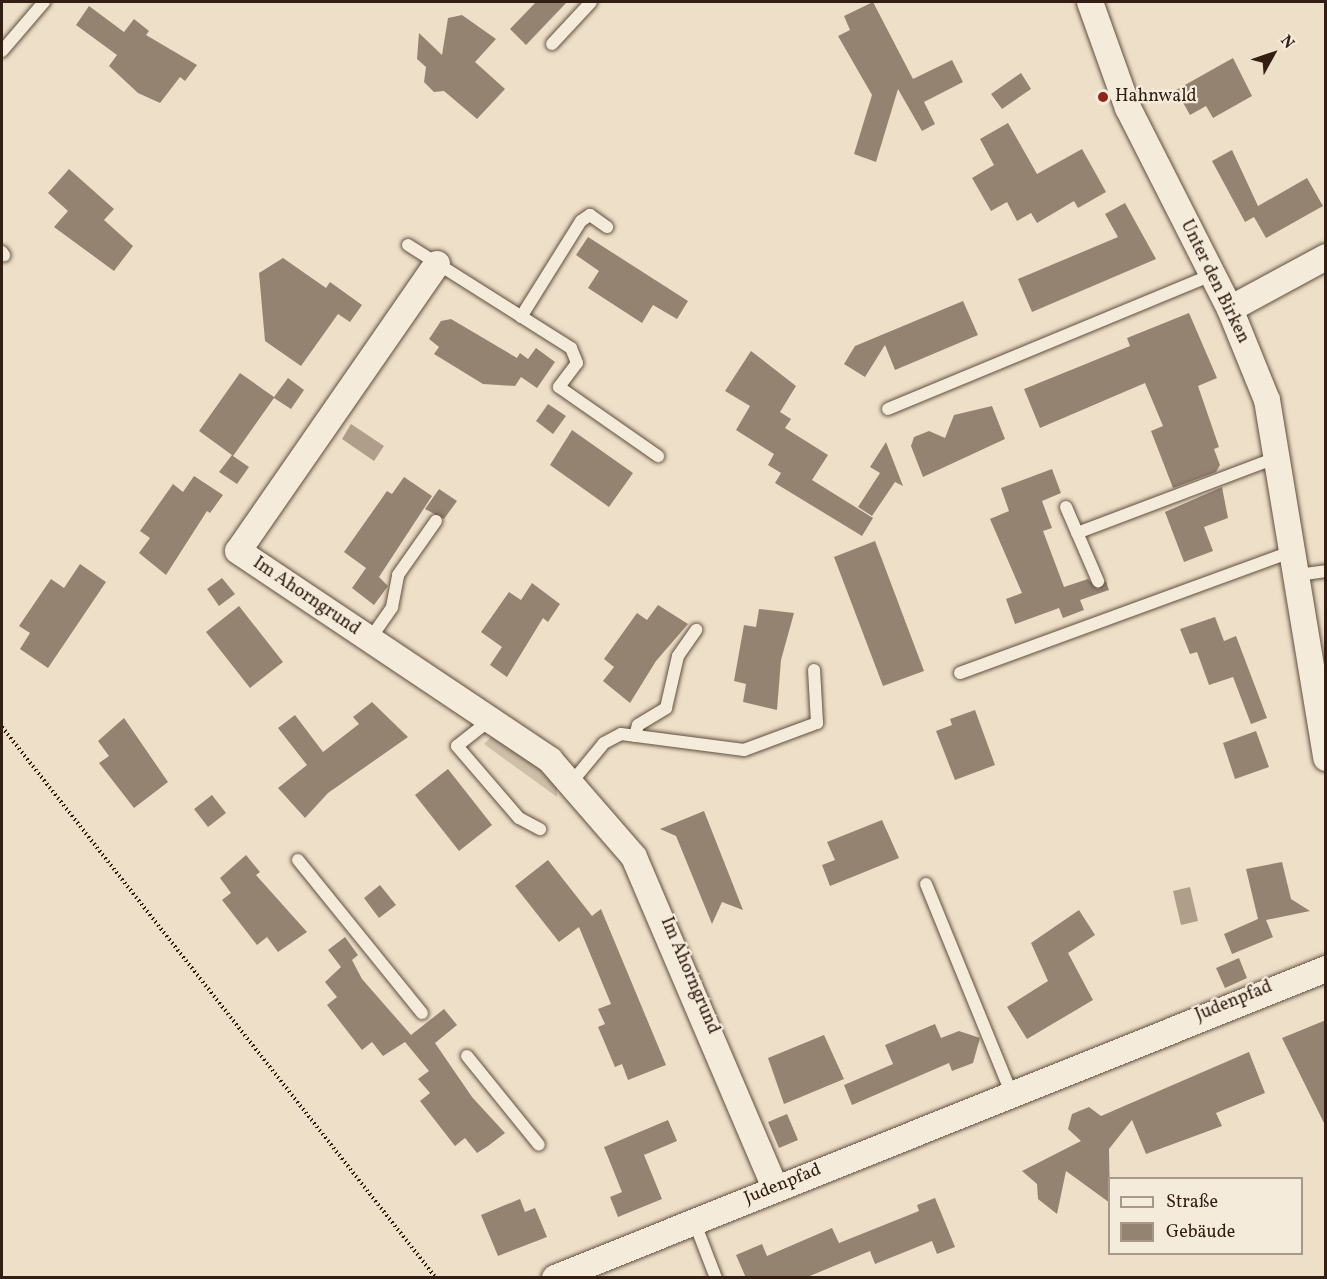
<!DOCTYPE html>
<html>
<head>
<meta charset="utf-8">
<style>
  body { margin:0 }
  #map { position:relative; width:1327px; height:1279px; overflow:hidden; background:#eee0c8; font-family:Vollkorn,serif }
  div>[style] { position:absolute }
  .green>* { inset:0; background:#cebfa9 }
  .water>* { inset:0; background:#ae9e8a }
  .building>* { inset:0; background:#948371 }
  .path>* { height:4px; margin-top:-2px; transform-origin:0; background:repeating-linear-gradient(90deg,#321e13 0 1.5px,transparent 0 4.5px) }
  .roads { filter:drop-shadow(0 0 2px #614e40) drop-shadow(0 0 2px #614e40) }
  .lane>* { height:12px; margin:-6px; padding:0 6px; transform-origin:6px; border-radius:6px; background:#f4ebdb }
  .street>* { height:26px; margin:-13px; padding:0 13px; transform-origin:13px; border-radius:13px; background:#f4ebdb }
  .dots>* { width:16px; height:16px; translate:-50% -50%; box-sizing:border-box; border:3px solid #f4ebdb; border-radius:50% }
  span { translate:-50% -50%; white-space:nowrap; text-align:center; line-height:1.15; -webkit-text-stroke:4.5px #f4ebdb; paint-order:stroke }
  .poi-label { font-size:18px; color:#321e13 }
  .left { translate:0 -50%; text-align:left }
  .street-label { font-size:18px; color:#321e13 }
  .frame { position:absolute; inset:0; border:3px solid #321e13; pointer-events:none }
  .legend { position:absolute; left:1108px; top:1177px; width:195px; height:78px; box-sizing:border-box; background:#f4ebdb; border:2px solid #a6998b; margin:0; padding:8px 10px; list-style:none; font-size:18px; color:#321e13 }
  .legend li { display:flex; align-items:center; gap:12px; height:30px }
  .legend b { width:30px; border:2px solid #a6998b }
  .north { position:absolute; left:1243px; top:24px; width:60px; height:60px; -webkit-text-stroke:4px #f4ebdb; paint-order:stroke; rotate:50deg; font-size:16px; font-weight:700; line-height:24px; text-align:center; color:#321e13 }
  .north::after { content:''; display:block; margin:auto; width:21px; height:27px; background:#321e13; clip-path:polygon(50% 0,100% 100%,50% 72%,0 100%) }
</style>
</head>
<body>
<div id="map">
  <div class="green">
    <div style="clip-path:polygon(496px 732px,557px 782px,557px 797px,484px 744px)"></div>
  </div>
  <div class="water">
    <div style="clip-path:polygon(351px 424px,384px 446px,374px 461px,342px 439px)"></div>
    <div style="clip-path:polygon(1190px 887px,1198px 921px,1181px 925px,1173px 891px)"></div>
  </div>
  <div class="building">
    <div style="clip-path:polygon(536px 2px,567px 2px,526px 45px,510px 29px)"></div>
    <div style="clip-path:polygon(873px 2px,913px 79px,952px 60px,963px 82px,924px 102px,935px 124px,922px 131px,898px 89px,876px 162px,854px 154px,872px 95px,838px 36px,850px 30px,844px 16px)"></div>
    <div style="clip-path:polygon(89px 6px,124px 32px,134px 19px,149px 31px,146px 35px,197px 65px,185px 81px,180px 77px,160px 103px,138px 93px,109px 66px,117px 55px,76px 25px)"></div>
    <div style="clip-path:polygon(462px 15px,496px 39px,475px 62px,505px 89px,477px 119px,444px 91px,434px 92px,424px 82px,426px 67px,417px 59px,419px 33px,442px 55px,448px 18px)"></div>
    <div style="clip-path:polygon(1233px 58px,1252px 96px,1213px 118px,1206px 106px,1190px 115px,1176px 90px)"></div>
    <div style="clip-path:polygon(1021px 73px,1031px 89px,1002px 109px,991px 94px)"></div>
    <div style="clip-path:polygon(1008px 123px,1037px 174px,1082px 149px,1106px 192px,1078px 208px,1074px 201px,1037px 223px,1031px 213px,1017px 221px,1007px 202px,991px 211px,972px 178px,994px 165px,980px 139px)"></div>
    <div style="clip-path:polygon(1232px 150px,1258px 206px,1307px 178px,1323px 206px,1266px 238px,1254px 217px,1245px 222px,1212px 161px)"></div>
    <div style="clip-path:polygon(69px 169px,114px 209px,104px 220px,133px 246px,114px 271px,54px 227px,68px 211px,48px 193px)"></div>
    <div style="clip-path:polygon(1125px 203px,1156px 259px,1032px 312px,1018px 279px,1118px 237px,1105px 214px)"></div>
    <div style="clip-path:polygon(588px 237px,688px 301px,677px 319px,653px 305px,642px 323px,588px 288px,599px 271px,576px 255px)"></div>
    <div style="clip-path:polygon(283px 258px,326px 288px,330px 282px,362px 305px,350px 322px,338px 314px,301px 366px,265px 341px,259px 273px)"></div>
    <div style="clip-path:polygon(963px 301px,978px 335px,895px 370px,885px 345px,865px 377px,844px 364px,855px 346px)"></div>
    <div style="clip-path:polygon(1189px 313px,1217px 378px,1198px 386px,1219px 447px,1214px 449px,1220px 465px,1216px 472px,1173px 488px,1151px 431px,1163px 426px,1145px 383px,1040px 428px,1024px 389px,1130px 346px,1127px 338px)"></div>
    <div style="clip-path:polygon(451px 319px,517px 358px,520px 353px,528px 359px,536px 348px,555px 362px,537px 388px,521px 377px,515px 386px,483px 384px,434px 354px,439px 347px,429px 339px,441px 321px)"></div>
    <div style="clip-path:polygon(751px 351px,796px 386px,780px 412px,791px 419px,785px 428px,828px 455px,812px 480px,873px 518px,862px 536px,775px 483px,781px 473px,768px 465px,774px 454px,736px 430px,750px 406px,725px 391px)"></div>
    <div style="clip-path:polygon(240px 373px,274px 397px,288px 378px,304px 390px,291px 409px,274px 398px,233px 456px,249px 467px,237px 484px,219px 472px,232px 455px,199px 431px)"></div>
    <div style="clip-path:polygon(548px 404px,566px 416px,553px 434px,536px 421px)"></div>
    <div style="clip-path:polygon(992px 406px,1005px 439px,923px 477px,911px 446px,914px 437px,929px 431px,945px 438px,954px 415px)"></div>
    <div style="clip-path:polygon(572px 430px,633px 473px,609px 507px,550px 465px)"></div>
    <div style="clip-path:polygon(886px 442px,903px 486px,895px 482px,872px 516px,858px 507px,880px 473px,870px 467px)"></div>
    <div style="clip-path:polygon(1052px 469px,1061px 493px,1042px 501px,1052px 528px,1043px 531px,1064px 587px,1088px 579px,1098px 589px,1106px 581px,1109px 590px,1080px 600px,1084px 610px,1063px 618px,1059px 608px,1015px 624px,1006px 599px,1022px 593px,990px 519px,1009px 511px,1001px 488px)"></div>
    <div style="clip-path:polygon(194px 476px,223px 495px,210px 513px,207px 511px,166px 575px,139px 553px,150px 538px,140px 531px,173px 484px,183px 492px)"></div>
    <div style="clip-path:polygon(404px 477px,432px 496px,379px 577px,388px 586px,374px 605px,352px 588px,366px 568px,344px 552px,387px 491px,392px 494px)"></div>
    <div style="clip-path:polygon(1222px 487px,1228px 518px,1204px 527px,1213px 551px,1184px 562px,1165px 512px)"></div>
    <div style="clip-path:polygon(439px 489px,457px 501px,444px 519px,425px 509px)"></div>
    <div style="clip-path:polygon(875px 541px,924px 671px,883px 686px,834px 557px)"></div>
    <div style="clip-path:polygon(80px 564px,106px 582px,48px 668px,20px 649px,30px 633px,19px 626px,51px 579px,64px 588px)"></div>
    <div style="clip-path:polygon(222px 578px,235px 594px,219px 606px,207px 589px)"></div>
    <div style="clip-path:polygon(532px 583px,560px 604px,548px 622px,543px 618px,507px 677px,490px 665px,502px 647px,481px 632px,509px 592px,521px 600px)"></div>
    <div style="clip-path:polygon(658px 605px,688px 624px,656px 661px,630px 703px,603px 681px,614px 667px,604px 659px,637px 613px,647px 620px)"></div>
    <div style="clip-path:polygon(239px 606px,283px 662px,250px 688px,206px 632px)"></div>
    <div style="clip-path:polygon(759px 609px,794px 613px,781px 660px,777px 710px,743px 702px,746px 684px,734px 681px,744px 625px,756px 627px)"></div>
    <div style="clip-path:polygon(1215px 617px,1224px 641px,1236px 636px,1267px 718px,1251px 724px,1233px 677px,1209px 685px,1197px 652px,1190px 654px,1180px 629px)"></div>
    <div style="clip-path:polygon(372px 702px,408px 737px,328px 793px,305px 818px,278px 788px,307px 765px,278px 728px,295px 715px,323px 752px,359px 724px,353px 717px)"></div>
    <div style="clip-path:polygon(975px 710px,995px 765px,955px 780px,936px 731px,952px 725px,950px 719px)"></div>
    <div style="clip-path:polygon(124px 718px,168px 782px,134px 808px,99px 763px,109px 756px,98px 741px)"></div>
    <div style="clip-path:polygon(1256px 731px,1269px 767px,1235px 779px,1223px 743px)"></div>
    <div style="clip-path:polygon(448px 769px,492px 825px,459px 851px,415px 795px)"></div>
    <div style="clip-path:polygon(212px 795px,226px 813px,208px 827px,194px 809px)"></div>
    <div style="clip-path:polygon(704px 811px,743px 910px,722px 902px,712px 924px,676px 836px,660px 829px)"></div>
    <div style="clip-path:polygon(882px 820px,899px 858px,830px 886px,822px 865px,835px 860px,827px 842px)"></div>
    <div style="clip-path:polygon(246px 855px,260px 872px,256px 875px,307px 932px,278px 952px,267px 937px,257px 945px,222px 900px,231px 893px,220px 878px)"></div>
    <div style="clip-path:polygon(548px 860px,592px 916px,601px 909px,666px 1065px,628px 1080px,622px 1064px,615px 1067px,598px 1027px,605px 1024px,598px 1009px,611px 1004px,579px 927px,559px 942px,515px 886px)"></div>
    <div style="clip-path:polygon(1282px 862px,1291px 899px,1310px 911px,1266px 920px,1273px 937px,1232px 954px,1224px 934px,1258px 919px,1246px 869px)"></div>
    <div style="clip-path:polygon(380px 885px,396px 905px,379px 918px,364px 898px)"></div>
    <div style="clip-path:polygon(1079px 910px,1095px 935px,1068px 953px,1093px 1000px,1027px 1039px,1007px 1007px,1048px 981px,1031px 943px)"></div>
    <div style="clip-path:polygon(345px 937px,358px 955px,352px 960px,362px 979px,411px 1035px,444px 1009px,457px 1025px,435px 1043px,472px 1097px,505px 1133px,488px 1146px,477px 1153px,465px 1138px,455px 1146px,420px 1101px,430px 1093px,418px 1079px,429px 1071px,405px 1042px,383px 1056px,372px 1042px,362px 1050px,327px 1005px,337px 997px,325px 982px,341px 967px,328px 950px)"></div>
    <div style="clip-path:polygon(1239px 958px,1247px 978px,1225px 988px,1216px 968px)"></div>
    <div style="clip-path:polygon(1326px 1020px,1326px 1125px,1325px 1125px,1282px 1038px)"></div>
    <div style="clip-path:polygon(935px 1024px,941px 1038px,959px 1031px,980px 1038px,973px 1063px,952px 1071px,949px 1063px,852px 1105px,844px 1085px,893px 1064px,885px 1045px)"></div>
    <div style="clip-path:polygon(824px 1035px,844px 1079px,784px 1104px,768px 1058px)"></div>
    <div style="clip-path:polygon(1249px 1052px,1265px 1093px,1216px 1113px,1222px 1126px,1146px 1154px,1132px 1120px,1109px 1149px,1110px 1203px,1066px 1171px,1057px 1214px,1038px 1199px,1037px 1184px,1022px 1171px,1081px 1141px,1068px 1129px,1072px 1114px,1089px 1107px,1101px 1116px)"></div>
    <div style="clip-path:polygon(787px 1114px,798px 1140px,779px 1148px,768px 1122px)"></div>
    <div style="clip-path:polygon(668px 1120px,677px 1141px,644px 1155px,662px 1199px,618px 1217px,610px 1197px,622px 1192px,604px 1147px)"></div>
    <div style="clip-path:polygon(935px 1198px,955px 1247px,937px 1254px,932px 1241px,875px 1264px,870px 1251px,805px 1278px,746px 1278px,736px 1255px,762px 1244px,767px 1256px,832px 1228px,839px 1243px,919px 1211px,917px 1205px)"></div>
    <div style="clip-path:polygon(520px 1199px,525px 1212px,535px 1208px,547px 1237px,498px 1256px,481px 1215px)"></div>
  </div>
  <div class="path">
    <div style="left:2px;top:727px;width:701px;rotate:51.77deg"></div>
  </div>
  <div class="roads">
    <div class="lane">
      <div style="left:552px;top:44px;width:57px;rotate:-47.1deg"></div>
      <div style="left:2px;top:51px;width:65px;rotate:-49.4deg"></div>
      <div style="left:408px;top:245px;width:193px;rotate:32.3deg"></div>
      <div style="left:571px;top:348px;width:16px;rotate:68deg"></div>
      <div style="left:577px;top:363px;width:30px;rotate:127deg"></div>
      <div style="left:559px;top:387px;width:121px;rotate:34.9deg"></div>
      <div style="left:2px;top:252px;width:4px;rotate:56deg"></div>
      <div style="left:521px;top:317px;width:113px;rotate:-58deg"></div>
      <div style="left:581px;top:221px;width:11px;rotate:-34deg"></div>
      <div style="left:590px;top:215px;width:21px;rotate:35deg"></div>
      <div style="left:888px;top:409px;width:351px;rotate:-22.5deg"></div>
      <div style="left:1066px;top:507px;width:81px;rotate:66.6deg"></div>
      <div style="left:1077px;top:533px;width:215px;rotate:-20.7deg"></div>
      <div style="left:1298px;top:575px;width:28px;rotate:-8deg"></div>
      <div style="left:370px;top:639px;width:39px;rotate:-55deg"></div>
      <div style="left:392px;top:607px;width:33px;rotate:-79deg"></div>
      <div style="left:398px;top:575px;width:66px;rotate:-54.9deg"></div>
      <div style="left:960px;top:673px;width:356px;rotate:-20.1deg"></div>
      <div style="left:490px;top:720px;width:42px;rotate:141.8deg"></div>
      <div style="left:457px;top:746px;width:95px;rotate:49.3deg"></div>
      <div style="left:519px;top:818px;width:24px;rotate:28deg"></div>
      <div style="left:635px;top:736px;width:11px;rotate:-75deg"></div>
      <div style="left:638px;top:725px;width:33px;rotate:-31deg"></div>
      <div style="left:666px;top:708px;width:53px;rotate:-77deg"></div>
      <div style="left:678px;top:656px;width:32px;rotate:-55deg"></div>
      <div style="left:571px;top:783px;width:52px;rotate:-50.5deg"></div>
      <div style="left:604px;top:743px;width:19px;rotate:-28deg"></div>
      <div style="left:621px;top:734px;width:124px;rotate:7.4deg"></div>
      <div style="left:744px;top:750px;width:78px;rotate:-20.3deg"></div>
      <div style="left:817px;top:723px;width:53px;rotate:-93.2deg"></div>
      <div style="left:298px;top:860px;width:197px;rotate:51deg"></div>
      <div style="left:926px;top:884px;width:225px;rotate:67.8deg"></div>
      <div style="left:467px;top:1056px;width:114px;rotate:51deg"></div>
      <div style="left:694px;top:1221px;width:61px;rotate:68.9deg"></div>
    </div>
    <div class="street">
      <div style="left:1090px;top:2px;width:113px;rotate:70.3deg"></div>
      <div style="left:1128px;top:108px;width:225px;rotate:63.1deg"></div>
      <div style="left:1230px;top:309px;width:98px;rotate:67.9deg"></div>
      <div style="left:1267px;top:400px;width:363px;rotate:80.6deg"></div>
      <div style="left:437px;top:264px;width:349px;rotate:124.7deg"></div>
      <div style="left:238px;top:551px;width:376px;rotate:33.8deg"></div>
      <div style="left:550px;top:760px;width:128px;rotate:49.1deg"></div>
      <div style="left:634px;top:857px;width:360px;rotate:66.9deg"></div>
      <div style="left:1230px;top:309px;width:109px;rotate:-28.4deg"></div>
      <div style="left:555px;top:1278px;width:831px;rotate:-21.84deg"></div>
    </div>
  </div>
  <div class="dots">
    <div style="left:1103px;top:97px;background:#8f2418"></div>
  </div>
  <div class="poi-label">
    <span class="left" style="left:1115px;top:97px">Hahnwald</span>
  </div>
  <div class="street-label">
    <span style="left:1214px;top:282px;rotate:64deg">Unter den Birken</span>
    <span style="left:306px;top:597px;rotate:34deg">Im Ahorngrund</span>
    <span style="left:689px;top:976px;rotate:67deg">Im Ahorngrund</span>
    <span style="left:1234px;top:1002px;rotate:-22deg">Judenpfad</span>
    <span style="left:783px;top:1185px;rotate:-22deg">Judenpfad</span>
  </div>
  <div class="frame"></div>
  <ul class="legend">
  <li><b style="height:8px;background:#f4ebdb"></b>Straße</li>
  <li><b style="height:16px;background:#948371"></b>Gebäude</li>
  </ul>
  <div class="north">N</div>
</div>
</body>
</html>
